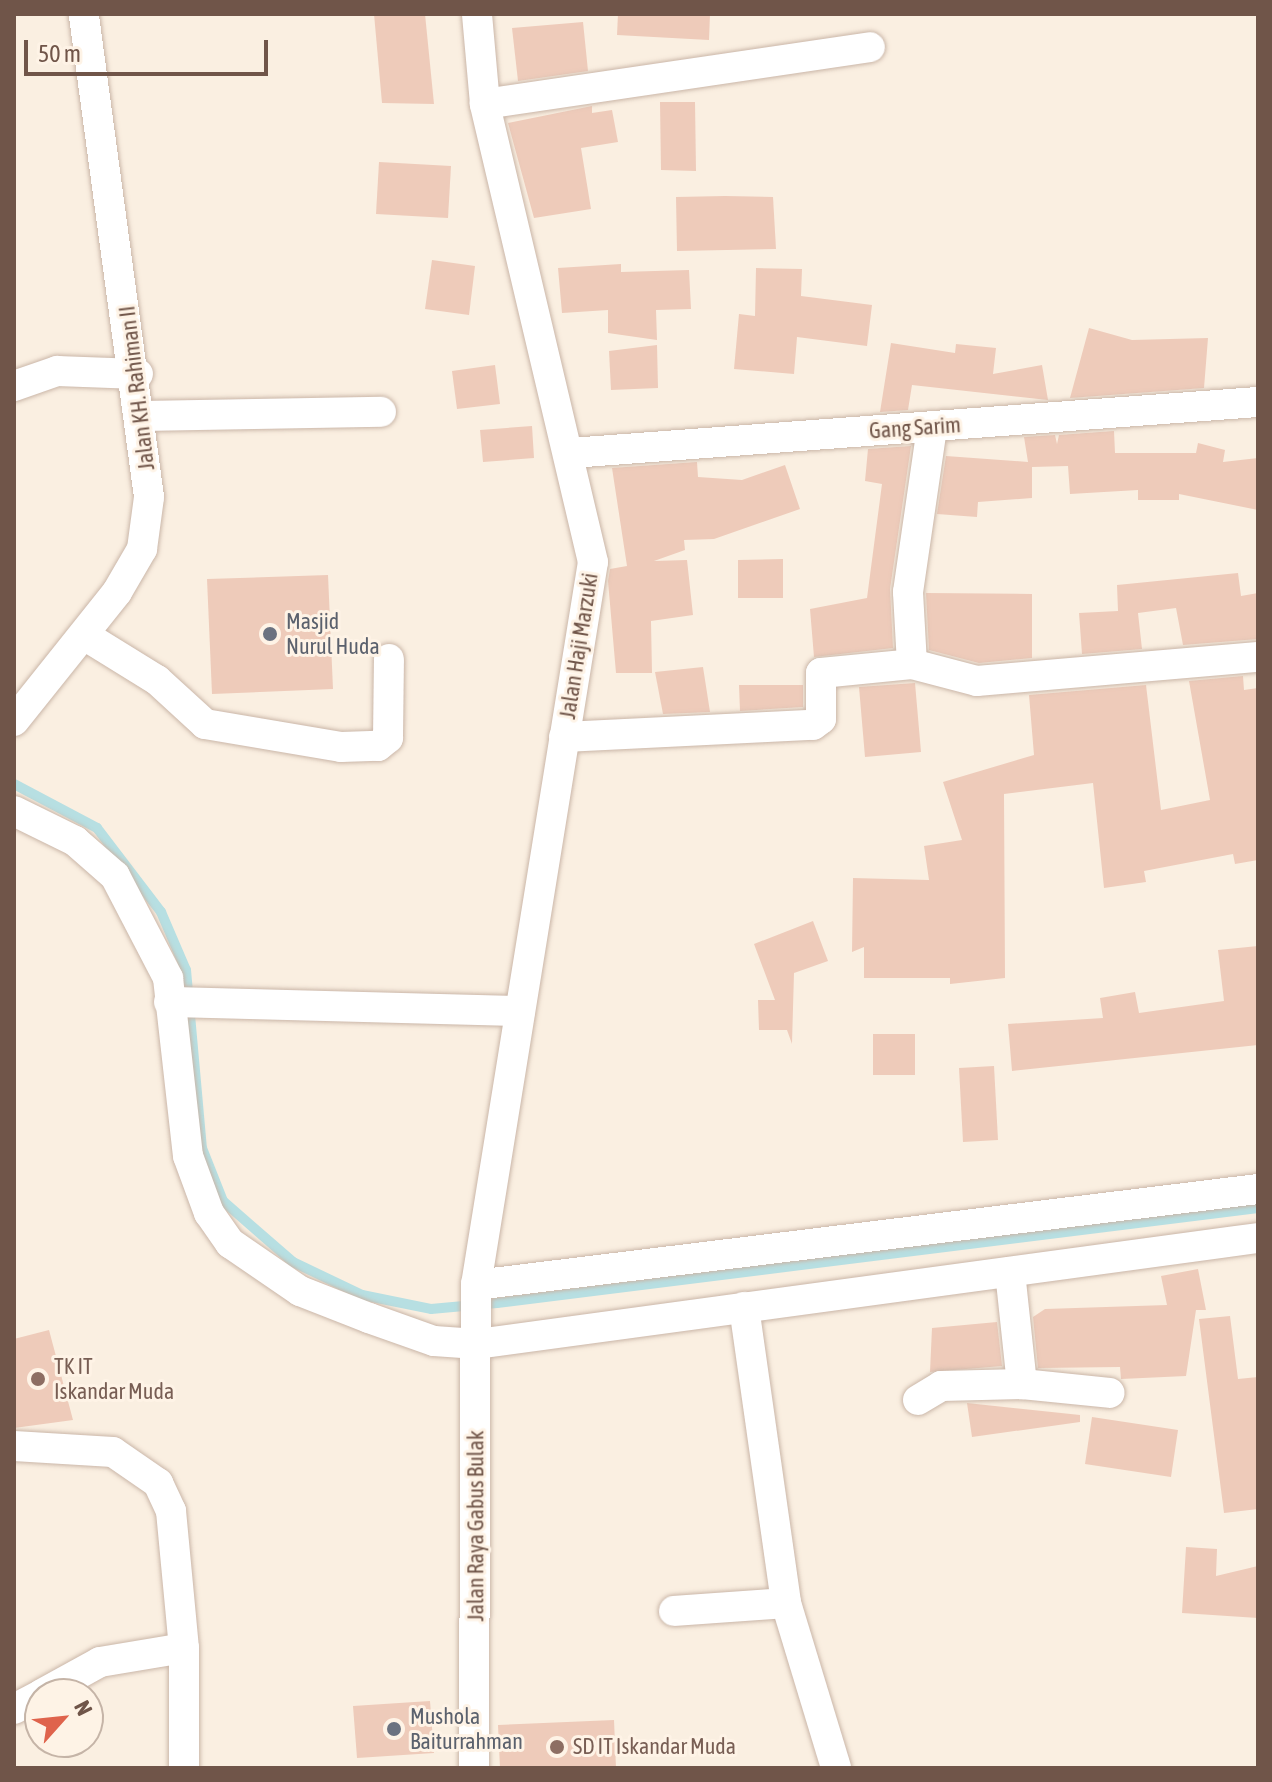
<!DOCTYPE html>
<html>
<head>
<meta charset="utf-8">
<style>
  body { margin:0 }
  #map { position:relative; width:1272px; height:1782px; overflow:hidden; background:#faefe1; font-family:"Asap Condensed",sans-serif }
  div>[style] { position:absolute }
  .stream>* { height:10px; margin:-5px; padding:0 5px; transform-origin:5px; border-radius:5px; background:#b7dfe2 }
  .building>* { inset:0; background:#eecbba }
  .roads { filter:drop-shadow(0 0 2px #cab6a8) drop-shadow(0 0 2px #cab6a8) }
  .minor>* { height:30px; margin:-15px; padding:0 15px; transform-origin:15px; border-radius:15px; background:#fff }
  .dots>* { width:22px; height:22px; translate:-50% -50%; box-sizing:border-box; border:4px solid #fef3e6; border-radius:50% }
  span { translate:-50% -50%; white-space:nowrap; text-align:center; line-height:1.15; -webkit-text-stroke:6px #fef3e6; paint-order:stroke }
  .street-label { font-size:22px; color:#705549 }
  .worship-label { font-size:22px; color:#5b616d }
  .left { translate:0 -50%; text-align:left }
  .education-label { font-size:22px; color:#785e54 }
  .frame { position:absolute; inset:0; border:16px solid #705549; pointer-events:none }
  .north { position:absolute; left:24px; top:1678px; width:80px; height:80px; box-sizing:border-box; background:#fef3e6; border:2px solid #c5b4a7; border-radius:50%; rotate:63deg; font-size:22px; font-weight:700; line-height:32px; text-align:center; color:#705549 }
  .north::after { content:''; display:block; margin:auto; width:28px; height:36px; background:#df634c; clip-path:polygon(50% 0,100% 100%,50% 72%,0 100%) }
  .scale { position:absolute; left:24px; top:40px; width:244px; height:36px; box-sizing:border-box; border:4px solid #705549; border-top:0; padding-left:10px; font-size:24px; line-height:28px; white-space:nowrap; color:#705549; -webkit-text-stroke:6px #fef3e6; paint-order:stroke }
</style>
</head>
<body>
<div id="map">
  <div class="stream">
    <div style="left:14px;top:784px;width:94px;rotate:27.9deg"></div>
    <div style="left:97px;top:828px;width:106px;rotate:52.7deg"></div>
    <div style="left:161px;top:912px;width:63px;rotate:66.7deg"></div>
    <div style="left:186px;top:970px;width:179px;rotate:84.9deg"></div>
    <div style="left:202px;top:1148px;width:57px;rotate:68.4deg"></div>
    <div style="left:223px;top:1201px;width:93px;rotate:41.1deg"></div>
    <div style="left:293px;top:1262px;width:76px;rotate:25.6deg"></div>
    <div style="left:362px;top:1295px;width:70px;rotate:11.5deg"></div>
    <div style="left:431px;top:1309px;width:66px;rotate:-5.2deg"></div>
    <div style="left:497px;top:1303px;width:767px;rotate:-7.12deg"></div>
  </div>
  <div class="building">
    <div style="clip-path:polygon(374px 14px,425px 14px,434px 104px,382px 103px)"></div>
    <div style="clip-path:polygon(618px 14px,710px 14px,709px 40px,617px 35px)"></div>
    <div style="clip-path:polygon(583px 22px,588px 71px,518px 81px,512px 28px)"></div>
    <div style="clip-path:polygon(660px 102px,695px 102px,696px 171px,661px 170px)"></div>
    <div style="clip-path:polygon(592px 106px,592px 113px,612px 110px,618px 142px,581px 148px,591px 209px,534px 218px,508px 123px)"></div>
    <div style="clip-path:polygon(379px 162px,451px 166px,448px 218px,376px 214px)"></div>
    <div style="clip-path:polygon(725px 196px,773px 197px,776px 249px,677px 251px,676px 197px)"></div>
    <div style="clip-path:polygon(432px 260px,475px 266px,469px 315px,425px 309px)"></div>
    <div style="clip-path:polygon(621px 264px,621px 272px,689px 270px,691px 309px,656px 310px,657px 340px,608px 333px,608px 310px,562px 313px,558px 268px)"></div>
    <div style="clip-path:polygon(756px 268px,802px 269px,801px 296px,872px 305px,867px 346px,797px 337px,794px 374px,734px 369px,739px 314px,755px 316px)"></div>
    <div style="clip-path:polygon(1089px 328px,1132px 340px,1208px 338px,1204px 388px,1070px 398px)"></div>
    <div style="clip-path:polygon(891px 343px,955px 353px,956px 344px,996px 348px,993px 374px,1042px 365px,1048px 400px,912px 385px,908px 410px,880px 412px)"></div>
    <div style="clip-path:polygon(657px 345px,658px 388px,611px 390px,609px 351px)"></div>
    <div style="clip-path:polygon(495px 365px,500px 404px,457px 409px,452px 371px)"></div>
    <div style="clip-path:polygon(532px 426px,534px 458px,483px 462px,480px 430px)"></div>
    <div style="clip-path:polygon(1114px 431px,1115px 453px,1196px 453px,1198px 443px,1225px 450px,1223px 462px,1258px 458px,1258px 510px,1179px 494px,1179px 500px,1138px 500px,1138px 490px,1070px 494px,1068px 466px,1032px 467px,1032px 498px,978px 502px,977px 517px,937px 514px,946px 456px,1028px 462px,1024px 437px,1055px 435px,1057px 444px,1059px 435px)"></div>
    <div style="clip-path:polygon(911px 446px,890px 589px,893px 648px,814px 657px,810px 609px,867px 598px,882px 484px,865px 481px,868px 449px)"></div>
    <div style="clip-path:polygon(697px 462px,698px 477px,742px 480px,785px 465px,800px 509px,714px 539px,684px 540px,685px 550px,654px 561px,687px 560px,693px 615px,651px 621px,652px 673px,616px 673px,608px 581px,610px 569px,627px 566px,612px 468px)"></div>
    <div style="clip-path:polygon(783px 559px,783px 598px,738px 598px,738px 560px)"></div>
    <div style="clip-path:polygon(1238px 573px,1241px 596px,1258px 593px,1258px 639px,1183px 645px,1176px 608px,1138px 613px,1142px 649px,1082px 654px,1079px 613px,1118px 611px,1117px 585px)"></div>
    <div style="clip-path:polygon(328px 575px,333px 689px,212px 694px,207px 579px)"></div>
    <div style="clip-path:polygon(926px 593px,1032px 594px,1032px 658px,979px 663px,929px 650px)"></div>
    <div style="clip-path:polygon(703px 667px,710px 712px,663px 714px,655px 672px)"></div>
    <div style="clip-path:polygon(1243px 676px,1244px 690px,1258px 688px,1258px 860px,1235px 864px,1233px 854px,1144px 871px,1146px 882px,1104px 888px,1093px 783px,1004px 794px,1005px 978px,950px 984px,950px 978px,864px 978px,864px 947px,852px 952px,853px 878px,929px 880px,924px 846px,962px 840px,943px 782px,1034px 755px,1029px 695px,1146px 685px,1161px 810px,1210px 800px,1189px 681px)"></div>
    <div style="clip-path:polygon(915px 683px,921px 752px,865px 757px,859px 687px)"></div>
    <div style="clip-path:polygon(739px 685px,803px 685px,803px 707px,740px 711px)"></div>
    <div style="clip-path:polygon(813px 921px,828px 961px,794px 973px,792px 1044px,787px 1030px,759px 1030px,758px 1000px,775px 1000px,754px 944px)"></div>
    <div style="clip-path:polygon(1258px 946px,1258px 1045px,1012px 1071px,1008px 1024px,1103px 1018px,1100px 998px,1135px 992px,1139px 1013px,1224px 1001px,1218px 950px)"></div>
    <div style="clip-path:polygon(873px 1034px,915px 1034px,915px 1075px,873px 1075px)"></div>
    <div style="clip-path:polygon(994px 1066px,998px 1140px,963px 1142px,959px 1068px)"></div>
    <div style="clip-path:polygon(1198px 1269px,1206px 1310px,1196px 1310px,1186px 1376px,1121px 1379px,1120px 1367px,1038px 1368px,1033px 1317px,1045px 1309px,1167px 1305px,1161px 1276px)"></div>
    <div style="clip-path:polygon(1230px 1316px,1238px 1379px,1258px 1377px,1258px 1509px,1224px 1513px,1199px 1319px)"></div>
    <div style="clip-path:polygon(997px 1322px,1002px 1366px,930px 1372px,932px 1328px)"></div>
    <div style="clip-path:polygon(49px 1330px,73px 1420px,14px 1428px,14px 1339px)"></div>
    <div style="clip-path:polygon(967px 1403px,1080px 1415px,1080px 1422px,972px 1437px)"></div>
    <div style="clip-path:polygon(1092px 1417px,1178px 1430px,1171px 1477px,1085px 1464px)"></div>
    <div style="clip-path:polygon(1186px 1547px,1217px 1549px,1216px 1576px,1258px 1566px,1258px 1618px,1182px 1613px)"></div>
    <div style="clip-path:polygon(430px 1701px,434px 1753px,357px 1758px,353px 1706px)"></div>
    <div style="clip-path:polygon(614px 1720px,616px 1768px,500px 1768px,498px 1725px)"></div>
  </div>
  <div class="roads">
    <div class="minor">
      <div style="left:485px;top:104px;width:389px;rotate:-8.4deg"></div>
      <div style="left:14px;top:386px;width:46px;rotate:-19.2deg"></div>
      <div style="left:57px;top:371px;width:81px;rotate:2.1deg"></div>
      <div style="left:143px;top:416px;width:238px;rotate:-1deg"></div>
      <div style="left:571px;top:453px;width:689px;rotate:-4.25deg"></div>
      <div style="left:84px;top:635px;width:86px;rotate:31.7deg"></div>
      <div style="left:157px;top:680px;width:65px;rotate:42.5deg"></div>
      <div style="left:205px;top:724px;width:138px;rotate:9.6deg"></div>
      <div style="left:341px;top:747px;width:37px;rotate:-2deg"></div>
      <div style="left:378px;top:746px;width:13px;rotate:-39deg"></div>
      <div style="left:388px;top:738px;width:79px;rotate:-89.3deg"></div>
      <div style="left:912px;top:664px;width:67px;rotate:14.7deg"></div>
      <div style="left:977px;top:681px;width:282px;rotate:-4.9deg"></div>
      <div style="left:14px;top:721px;width:165px;rotate:-51.4deg"></div>
      <div style="left:117px;top:592px;width:50px;rotate:-59.8deg"></div>
      <div style="left:142px;top:549px;width:52px;rotate:-82.3deg"></div>
      <div style="left:149px;top:497px;width:487px;rotate:-97.7deg"></div>
      <div style="left:564px;top:737px;width:249px;rotate:-2.8deg"></div>
      <div style="left:813px;top:725px;width:10px;rotate:-37deg"></div>
      <div style="left:821px;top:719px;width:46px;rotate:-90deg"></div>
      <div style="left:821px;top:673px;width:91px;rotate:-5.6deg"></div>
      <div style="left:912px;top:664px;width:72px;rotate:-93.2deg"></div>
      <div style="left:908px;top:592px;width:167px;rotate:-81.7deg"></div>
      <div style="left:14px;top:811px;width:68px;rotate:26.2deg"></div>
      <div style="left:75px;top:841px;width:53px;rotate:41.2deg"></div>
      <div style="left:115px;top:876px;width:115px;rotate:62.5deg"></div>
      <div style="left:168px;top:978px;width:179px;rotate:83.6deg"></div>
      <div style="left:188px;top:1156px;width:61px;rotate:69.8deg"></div>
      <div style="left:209px;top:1213px;width:37px;rotate:55deg"></div>
      <div style="left:230px;top:1243px;width:85px;rotate:34.4deg"></div>
      <div style="left:300px;top:1291px;width:74px;rotate:21.4deg"></div>
      <div style="left:369px;top:1318px;width:69px;rotate:19.5deg"></div>
      <div style="left:434px;top:1341px;width:43px;rotate:4deg"></div>
      <div style="left:477px;top:1344px;width:788px;rotate:-7.73deg"></div>
      <div style="left:169px;top:1002px;width:351px;rotate:1.5deg"></div>
      <div style="left:1010px;top:1272px;width:113px;rotate:83.9deg"></div>
      <div style="left:1022px;top:1384px;width:88px;rotate:5.8deg"></div>
      <div style="left:476px;top:1285px;width:788px;rotate:-7deg"></div>
      <div style="left:744px;top:1307px;width:299px;rotate:81.9deg"></div>
      <div style="left:786px;top:1603px;width:172px;rotate:73.1deg"></div>
      <div style="left:918px;top:1400px;width:27px;rotate:-31deg"></div>
      <div style="left:941px;top:1386px;width:81px;rotate:-1.4deg"></div>
      <div style="left:14px;top:1446px;width:99px;rotate:3.5deg"></div>
      <div style="left:113px;top:1452px;width:55px;rotate:34.6deg"></div>
      <div style="left:158px;top:1483px;width:31px;rotate:65deg"></div>
      <div style="left:171px;top:1511px;width:138px;rotate:84.6deg"></div>
      <div style="left:184px;top:1648px;width:120px;rotate:90deg"></div>
      <div style="left:674px;top:1611px;width:112px;rotate:-4.1deg"></div>
      <div style="left:42px;top:1694px;width:66px;rotate:-28.9deg"></div>
      <div style="left:100px;top:1662px;width:85px;rotate:-9.5deg"></div>
      <div style="left:14px;top:1709px;width:30px;rotate:-28deg"></div>
      <div style="left:474px;top:1768px;width:483px;rotate:-89.8deg"></div>
      <div style="left:476px;top:1285px;width:732px;rotate:-80.81deg"></div>
      <div style="left:593px;top:562px;width:471px;rotate:-103.3deg"></div>
      <div style="left:485px;top:104px;width:90px;rotate:-95.1deg"></div>
    </div>
  </div>
  <div class="dots">
    <div style="left:270px;top:634px;background:#6b7280"></div>
    <div style="left:38px;top:1379px;background:#8d6e63"></div>
    <div style="left:394px;top:1729px;background:#6b7280"></div>
    <div style="left:557px;top:1747px;background:#8d6e63"></div>
  </div>
  <div class="street-label">
    <span style="left:137px;top:388px;rotate:-97deg">Jalan KH. Rahiman II</span>
    <span style="left:915px;top:428px;rotate:-4deg">Gang Sarim</span>
    <span style="left:579px;top:646px;rotate:-81deg">Jalan Haji Marzuki</span>
    <span style="left:476px;top:1526px;rotate:-90deg">Jalan Raya Gabus Bulak</span>
  </div>
  <div class="worship-label">
    <span class="left" style="left:286px;top:634px">Masjid<br>Nurul Huda</span>
    <span class="left" style="left:410px;top:1729px">Mushola<br>Baiturrahman</span>
  </div>
  <div class="education-label">
    <span class="left" style="left:54px;top:1379px">TK IT<br>Iskandar Muda</span>
    <span class="left" style="left:573px;top:1747px">SD IT Iskandar Muda</span>
  </div>
  <div class="frame"></div>
  <div class="north">N</div>
  <div class="scale">50 m</div>
</div>
</body>
</html>
